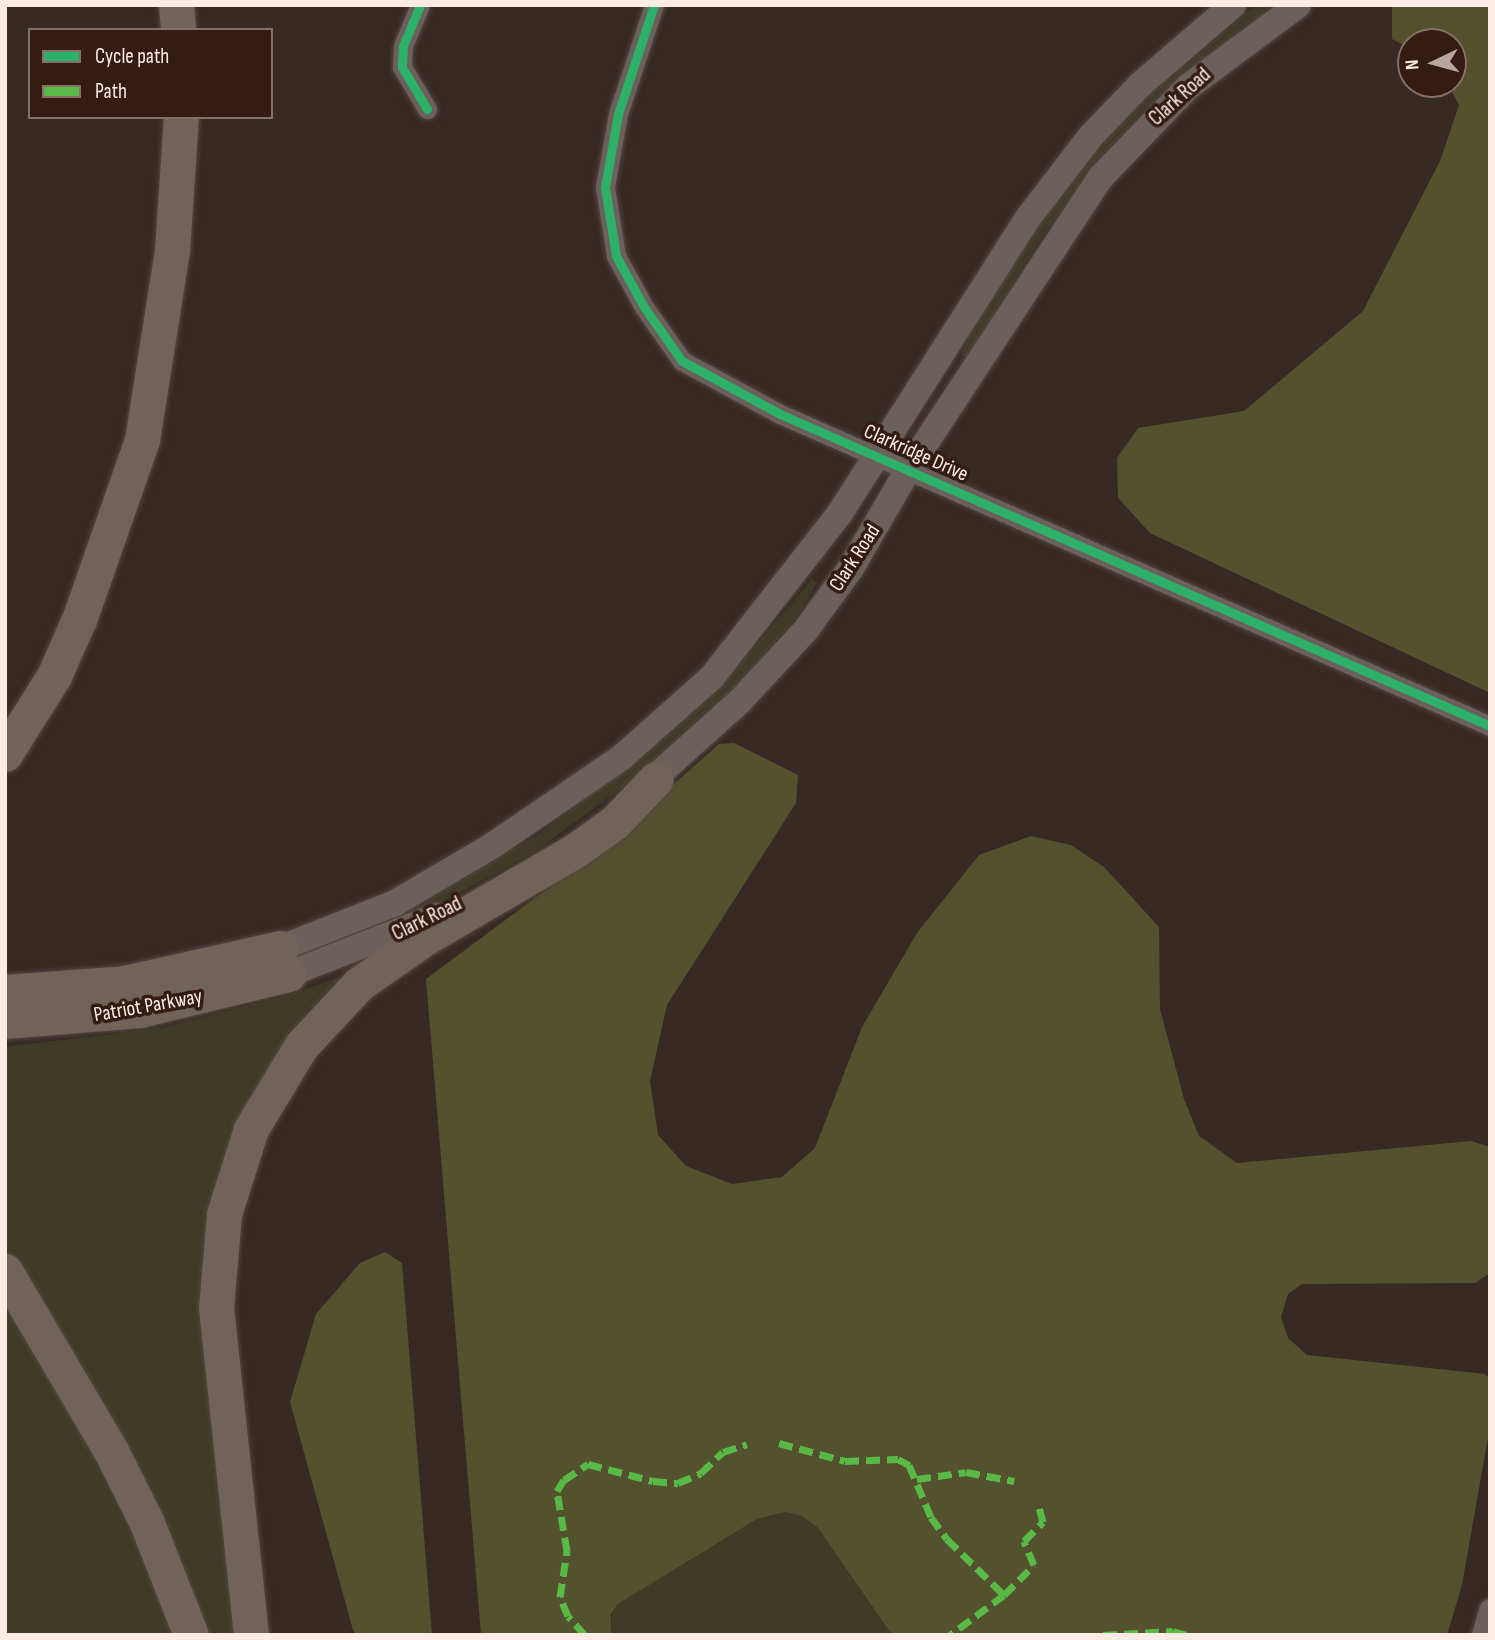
<!DOCTYPE html>
<html>
<head>
<meta charset="utf-8">
<style>
  body { margin:0 }
  #map { position:relative; width:1495px; height:1640px; overflow:hidden; background:#372a24; font-family:"Sofia Sans Condensed",sans-serif }
  div>[style] { position:absolute }
  .green>* { inset:0; background:#3e3b26 }
  .forest>* { inset:0; background:#54512f }
  .roads { filter:drop-shadow(0 0 2px #534642) drop-shadow(0 0 2px #534642) }
  .minor>* { height:19px; margin:-9.5px; padding:0 9.5px; transform-origin:9.5px; border-radius:9.5px; background:#6b605b }
  .tertiary>* { height:23px; margin:-11.5px; padding:0 11.5px; transform-origin:11.5px; border-radius:11.5px; background:#6b605b }
  .secondary>* { height:26px; margin:-13px; padding:0 13px; transform-origin:13px; border-radius:13px; background:#6b605b }
  .motorway>* { height:35px; margin:-17.5px; padding:0 17.5px; transform-origin:17.5px; border-radius:17.5px; background:#706357 }
  .quiet>* { height:7px; margin-top:-3.5px; transform-origin:0; background:repeating-linear-gradient(90deg,#58b947 0 14px,transparent 0 21px) }
  .cycleway>* { height:9px; margin:-4.5px; padding:0 4.5px; transform-origin:4.5px; border-radius:4.5px; background:#2db169 }
  span { translate:-50% -50%; white-space:nowrap; text-align:center; line-height:1.15; -webkit-text-stroke:7px #351c13; paint-order:stroke }
  .street-label { font-size:21px; color:#fdebe4 }
  .frame { position:absolute; inset:0; border:7px solid #fdebe4; pointer-events:none }
  .legend { position:absolute; left:28px; top:28px; width:245px; height:91px; box-sizing:border-box; background:#351c13; border:2px solid #856f67; margin:0; padding:9px 12px; list-style:none; font-size:21px; color:#fdebe4 }
  .legend li { display:flex; align-items:center; gap:14px; height:35px }
  .legend b { width:35px; border:2px solid #856f67 }
  .north { position:absolute; left:1397px; top:28px; width:70px; height:70px; box-sizing:border-box; background:#351c13; border:2px solid #856f67; border-radius:50%; rotate:265deg; font-size:19px; font-weight:700; line-height:28px; text-align:center; color:#fdebe4 }
  .north::after { content:''; display:block; margin:auto; width:24px; height:32px; background:#b8a7a1; clip-path:polygon(50% 0,100% 100%,50% 72%,0 100%) }
</style>
</head>
<body>
<div id="map">
  <div class="green">
    <div style="clip-path:polygon(1256px 5px,1274px 5px,1181px 77px,1112px 145px,1041px 238px,966px 358px,961px 355px,973px 326px,1064px 186px,1128px 112px)"></div>
    <div style="clip-path:polygon(812px 579px,817px 583px,796px 618px,741px 682px,633px 780px,534px 852px,427px 911px,422px 900px,538px 835px,667px 736px,736px 669px)"></div>
    <div style="clip-path:polygon(345px 975px,221px 1187px,241px 1635px,204px 1635px,52px 1321px,5px 1250px,5px 1047px,161px 1028px,289px 995px)"></div>
    <div style="clip-path:polygon(5px 1296px,100px 1457px,177px 1635px,5px 1635px)"></div>
    <div style="clip-path:polygon(785px 1512px,802px 1516px,818px 1528px,892px 1635px,611px 1635px,612px 1614px,618px 1604px,757px 1519px)"></div>
  </div>
  <div class="forest">
    <div style="clip-path:polygon(1490px 5px,1490px 693px,1150px 533px,1118px 498px,1117px 458px,1138px 428px,1244px 411px,1363px 311px,1440px 161px,1459px 105px,1448px 84px,1453px 84px,1453px 42px,1411px 42px,1411px 49px,1392px 39px,1392px 6px)"></div>
    <div style="clip-path:polygon(734px 743px,798px 775px,796px 803px,667px 1005px,650px 1081px,658px 1135px,686px 1166px,732px 1184px,782px 1177px,815px 1148px,862px 1027px,917px 933px,979px 855px,1031px 836px,1071px 845px,1104px 867px,1159px 927px,1160px 1009px,1184px 1099px,1199px 1136px,1237px 1163px,1471px 1141px,1490px 1147px,1490px 1273px,1475px 1283px,1302px 1284px,1288px 1294px,1281px 1317px,1288px 1338px,1307px 1355px,1485px 1374px,1490px 1379px,1490px 1426px,1462px 1585px,1447px 1635px,892px 1635px,818px 1528px,802px 1516px,785px 1512px,757px 1519px,618px 1604px,611px 1614px,611px 1635px,481px 1635px,426px 979px,597px 852px,719px 744px)"></div>
    <div style="clip-path:polygon(385px 1252px,402px 1263px,432px 1635px,356px 1635px,353px 1630px,290px 1402px,316px 1314px,360px 1263px)"></div>
  </div>
  <div class="roads">
    <div class="minor">
      <div style="left:420px;top:5px;width:44px;rotate:112.5deg"></div>
      <div style="left:403px;top:46px;width:21px;rotate:93deg"></div>
      <div style="left:402px;top:67px;width:49px;rotate:59.2deg"></div>
      <div style="left:654px;top:5px;width:115px;rotate:108.3deg"></div>
      <div style="left:618px;top:114px;width:74px;rotate:100.1deg"></div>
      <div style="left:605px;top:187px;width:70px;rotate:80.9deg"></div>
      <div style="left:616px;top:256px;width:58px;rotate:61.2deg"></div>
      <div style="left:644px;top:307px;width:66px;rotate:54.9deg"></div>
      <div style="left:682px;top:361px;width:111px;rotate:28.4deg"></div>
      <div style="left:780px;top:414px;width:776px;rotate:23.72deg"></div>
    </div>
    <div class="tertiary">
      <div style="left:1483px;top:1635px;width:26px;rotate:-74deg"></div>
    </div>
    <div class="secondary">
      <div style="left:642px;top:789px;width:130px;rotate:-41.9deg"></div>
      <div style="left:739px;top:702px;width:97px;rotate:-47.1deg"></div>
      <div style="left:805px;top:631px;width:78px;rotate:-53.9deg"></div>
      <div style="left:851px;top:568px;width:116px;rotate:-59.9deg"></div>
      <div style="left:909px;top:468px;width:347px;rotate:-56.6deg"></div>
      <div style="left:1100px;top:178px;width:127px;rotate:-46deg"></div>
      <div style="left:1188px;top:87px;width:137px;rotate:-36.7deg"></div>
      <div style="left:281px;top:948px;width:123px;rotate:-21.5deg"></div>
      <div style="left:395px;top:903px;width:116px;rotate:-30.5deg"></div>
      <div style="left:495px;top:844px;width:154px;rotate:-34.4deg"></div>
      <div style="left:622px;top:757px;width:120px;rotate:-41.6deg"></div>
      <div style="left:712px;top:677px;width:208px;rotate:-52deg"></div>
      <div style="left:840px;top:513px;width:350px;rotate:-57.5deg"></div>
      <div style="left:1028px;top:218px;width:103px;rotate:-52.5deg"></div>
      <div style="left:1091px;top:136px;width:71px;rotate:-46.1deg"></div>
      <div style="left:1140px;top:85px;width:123px;rotate:-40.7deg"></div>
      <div style="left:289px;top:974px;width:159px;rotate:-21.4deg"></div>
    </div>
    <div class="motorway">
      <div style="left:176px;top:5px;width:25px;rotate:85deg"></div>
      <div style="left:5px;top:754px;width:92px;rotate:-57.9deg"></div>
      <div style="left:54px;top:676px;width:64px;rotate:-66.2deg"></div>
      <div style="left:80px;top:617px;width:188px;rotate:-70.7deg"></div>
      <div style="left:142px;top:440px;width:191px;rotate:-81deg"></div>
      <div style="left:172px;top:251px;width:134px;rotate:-86.2deg"></div>
      <div style="left:5px;top:992px;width:119px;rotate:-4.3deg"></div>
      <div style="left:124px;top:983px;width:161px;rotate:-12.6deg"></div>
      <div style="left:5px;top:1021px;width:135px;rotate:-4.7deg"></div>
      <div style="left:140px;top:1010px;width:153px;rotate:-13.6deg"></div>
      <div style="left:5px;top:1271px;width:207px;rotate:59.5deg"></div>
      <div style="left:110px;top:1449px;width:83px;rotate:63.4deg"></div>
      <div style="left:147px;top:1523px;width:120px;rotate:68.6deg"></div>
      <div style="left:251px;top:1635px;width:329px;rotate:-96.1deg"></div>
      <div style="left:216px;top:1308px;width:94px;rotate:-85.1deg"></div>
      <div style="left:224px;top:1214px;width:89px;rotate:-72.4deg"></div>
      <div style="left:251px;top:1129px;width:97px;rotate:-58.9deg"></div>
      <div style="left:301px;top:1046px;width:85px;rotate:-46.9deg"></div>
      <div style="left:359px;top:984px;width:80px;rotate:-34.9deg"></div>
      <div style="left:425px;top:938px;width:175px;rotate:-30.2deg"></div>
      <div style="left:576px;top:850px;width:48px;rotate:-35.7deg"></div>
      <div style="left:615px;top:822px;width:59px;rotate:-46.4deg"></div>
    </div>
  </div>
  <div class="quiet">
    <div style="left:779px;top:1443px;width:68px;rotate:15.3deg"></div>
    <div style="left:845px;top:1461px;width:53px;rotate:-2.2deg"></div>
    <div style="left:898px;top:1459px;width:13px;rotate:29deg"></div>
    <div style="left:909px;top:1465px;width:56px;rotate:67.1deg"></div>
    <div style="left:931px;top:1517px;width:27px;rotate:54deg"></div>
    <div style="left:947px;top:1539px;width:80px;rotate:44.5deg"></div>
    <div style="left:1004px;top:1595px;width:67px;rotate:143.5deg"></div>
    <div style="left:917px;top:1479px;width:49px;rotate:-8.1deg"></div>
    <div style="left:966px;top:1472px;width:49px;rotate:10.6deg"></div>
    <div style="left:1004px;top:1595px;width:42px;rotate:-45deg"></div>
    <div style="left:1034px;top:1565px;width:26px;rotate:-113deg"></div>
    <div style="left:1024px;top:1541px;width:27px;rotate:-45deg"></div>
    <div style="left:1043px;top:1522px;width:20px;rotate:-105deg"></div>
    <div style="left:585px;top:1635px;width:25px;rotate:-132deg"></div>
    <div style="left:568px;top:1616px;width:21px;rotate:-113deg"></div>
    <div style="left:560px;top:1597px;width:47px;rotate:-81.3deg"></div>
    <div style="left:567px;top:1551px;width:61px;rotate:-99.5deg"></div>
    <div style="left:557px;top:1491px;width:13px;rotate:-58deg"></div>
    <div style="left:564px;top:1480px;width:29px;rotate:-34deg"></div>
    <div style="left:588px;top:1464px;width:67px;rotate:14.7deg"></div>
    <div style="left:653px;top:1481px;width:25px;rotate:5deg"></div>
    <div style="left:678px;top:1483px;width:25px;rotate:-23deg"></div>
    <div style="left:701px;top:1473px;width:30px;rotate:-44deg"></div>
    <div style="left:723px;top:1452px;width:25px;rotate:-18deg"></div>
    <div style="left:1103px;top:1635px;width:70px;rotate:-3.3deg"></div>
    <div style="left:1173px;top:1631px;width:15px;rotate:16deg"></div>
  </div>
  <div class="cycleway">
    <div style="left:420px;top:5px;width:44px;rotate:112.5deg"></div>
    <div style="left:403px;top:46px;width:21px;rotate:93deg"></div>
    <div style="left:402px;top:67px;width:49px;rotate:59.2deg"></div>
    <div style="left:654px;top:5px;width:115px;rotate:108.3deg"></div>
    <div style="left:618px;top:114px;width:74px;rotate:100.1deg"></div>
    <div style="left:605px;top:187px;width:70px;rotate:80.9deg"></div>
    <div style="left:616px;top:256px;width:58px;rotate:61.2deg"></div>
    <div style="left:644px;top:307px;width:66px;rotate:54.9deg"></div>
    <div style="left:682px;top:361px;width:111px;rotate:28.4deg"></div>
    <div style="left:780px;top:414px;width:776px;rotate:23.72deg"></div>
  </div>
  <div class="street-label">
    <span style="left:1180px;top:97px;rotate:-42deg">Clark Road</span>
    <span style="left:916px;top:453px;rotate:24deg">Clarkridge Drive</span>
    <span style="left:855px;top:558px;rotate:-57deg">Clark Road</span>
    <span style="left:427px;top:919px;rotate:-26deg">Clark Road</span>
    <span style="left:148px;top:1006px;rotate:-10deg">Patriot Parkway</span>
  </div>
  <div class="frame"></div>
  <ul class="legend">
  <li><b style="height:9px;background:#2db169"></b>Cycle path</li>
  <li><b style="height:9px;background:#58b947"></b>Path</li>
  </ul>
  <div class="north">N</div>
</div>
</body>
</html>
